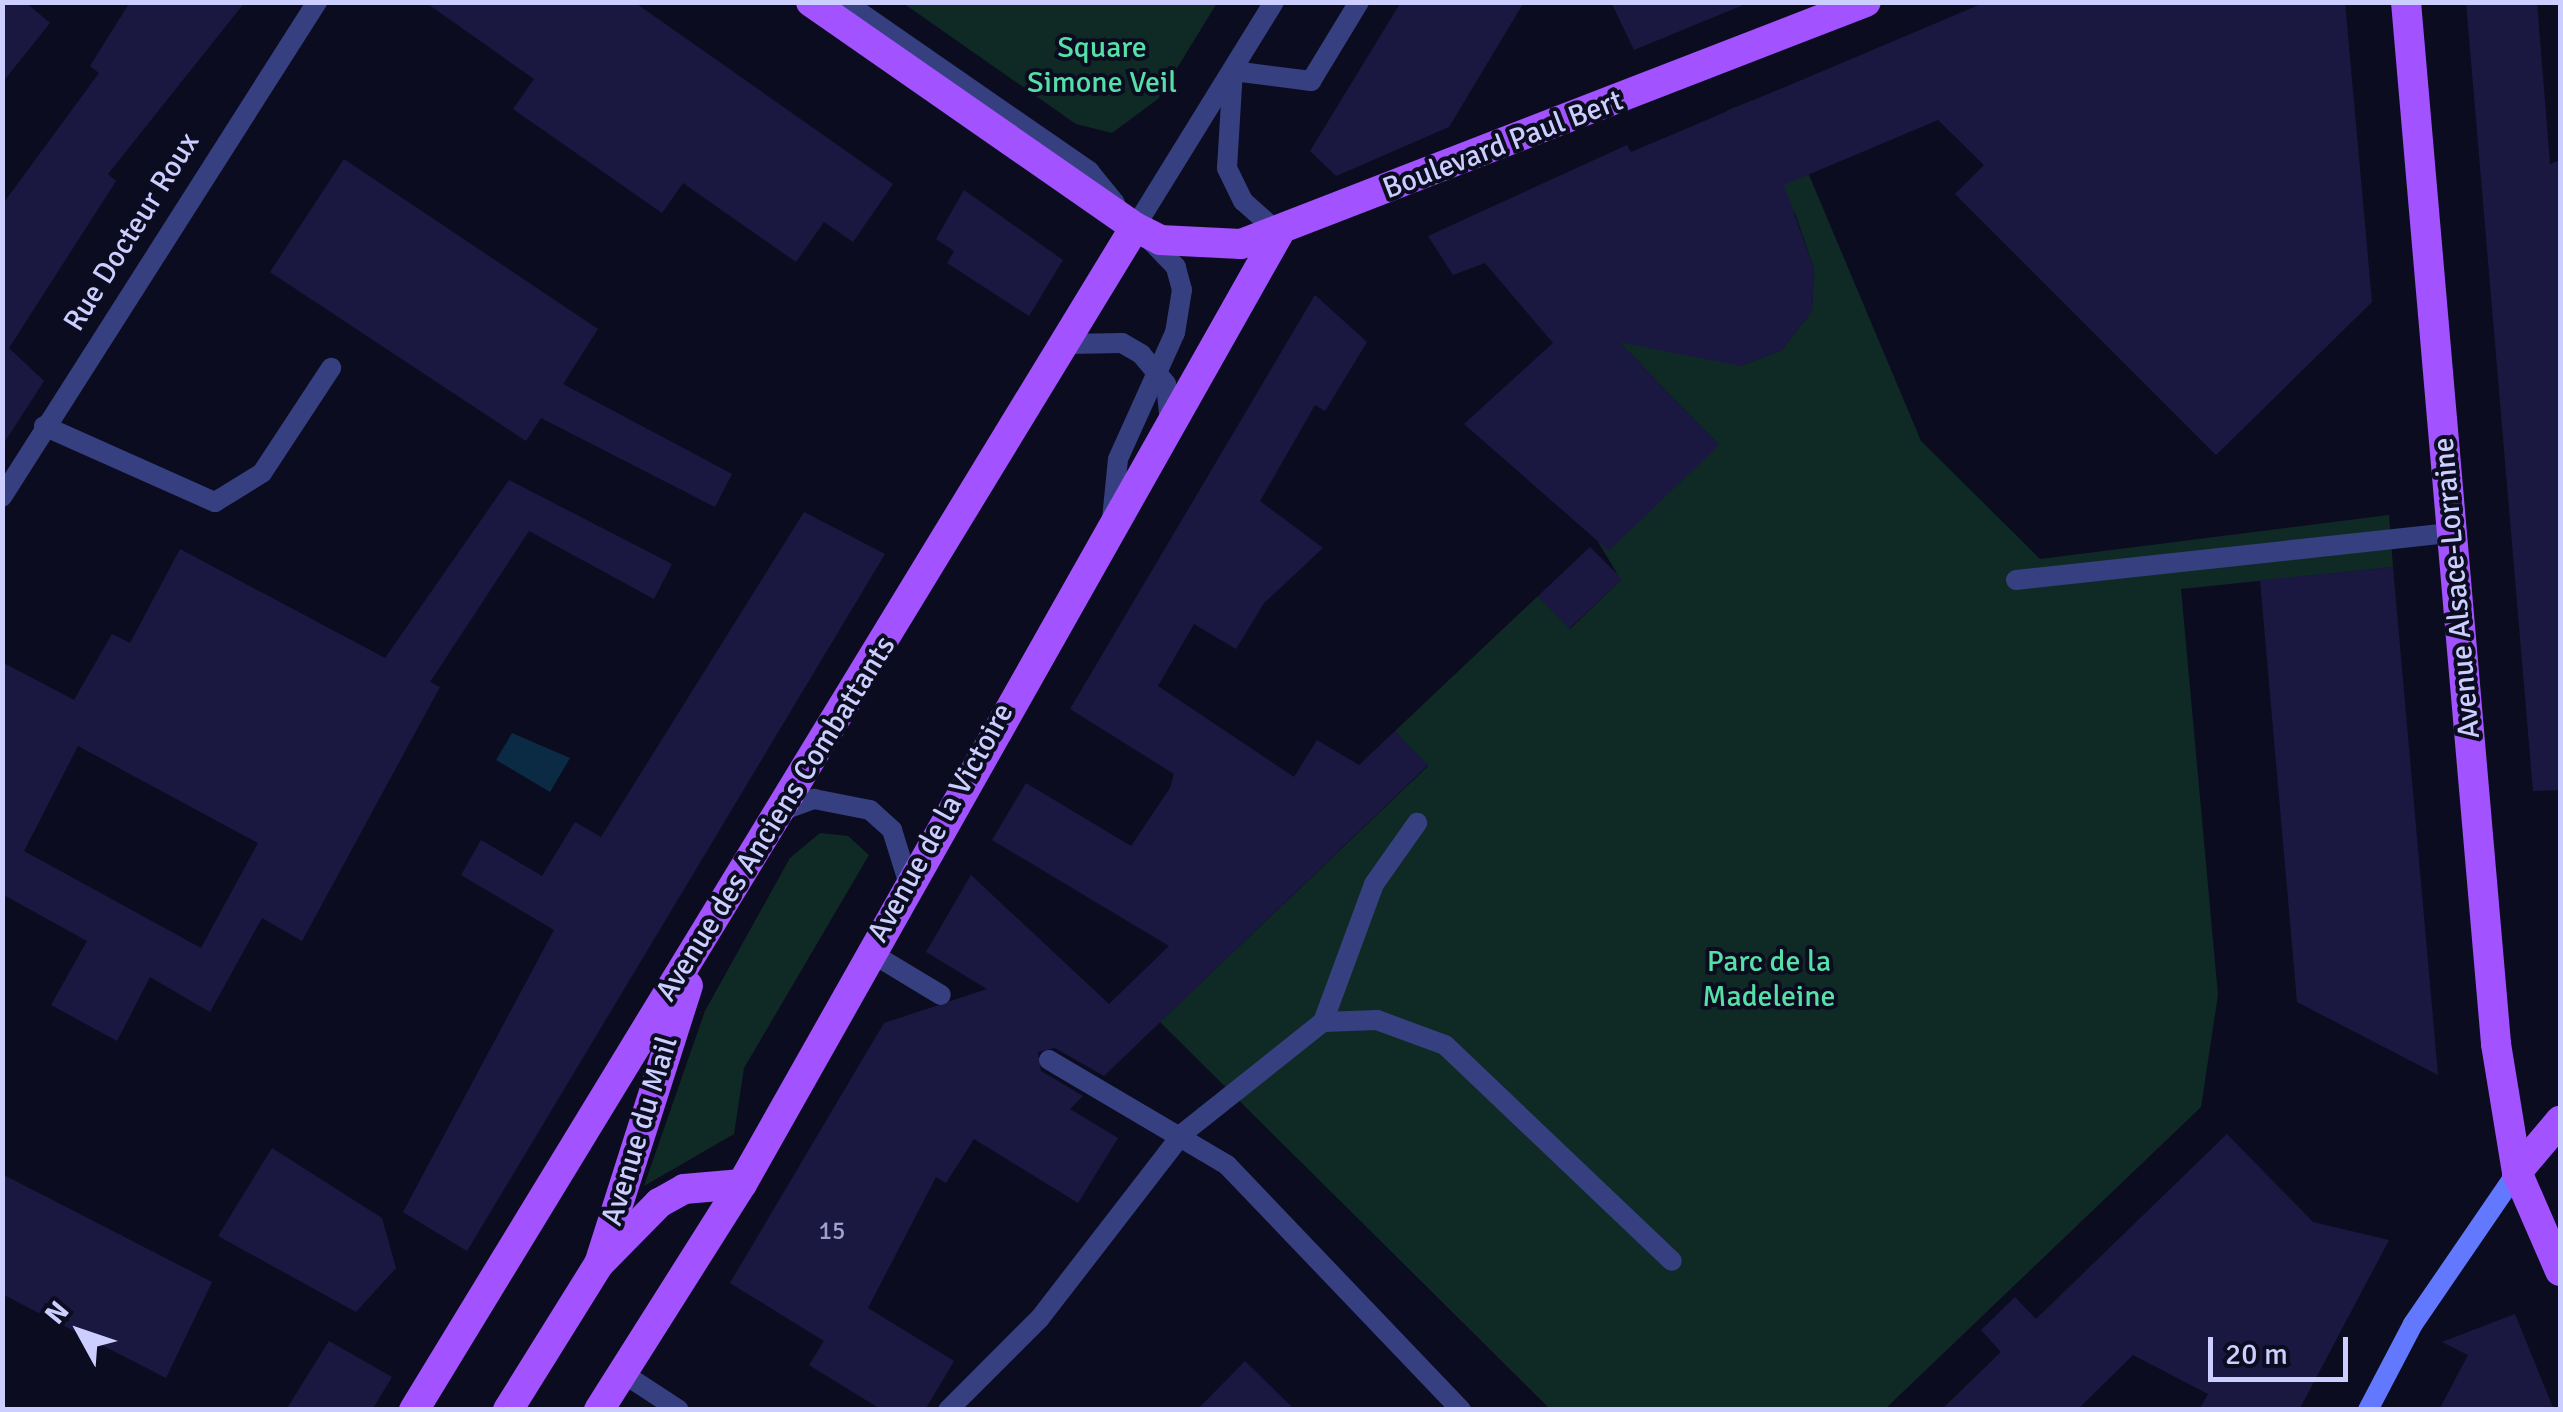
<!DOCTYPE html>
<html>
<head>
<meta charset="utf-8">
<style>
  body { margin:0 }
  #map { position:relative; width:2563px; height:1412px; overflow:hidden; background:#0c0c20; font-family:Signika,sans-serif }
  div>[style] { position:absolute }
  .green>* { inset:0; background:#0f2a25 }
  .water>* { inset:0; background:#0b2b45 }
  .building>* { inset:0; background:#1a1841 }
  .lane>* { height:20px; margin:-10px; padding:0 10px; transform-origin:10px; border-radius:10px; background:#364080 }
  .street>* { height:20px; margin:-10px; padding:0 10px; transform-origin:10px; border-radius:10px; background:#364080 }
  .secondary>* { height:20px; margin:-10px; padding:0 10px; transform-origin:10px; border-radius:10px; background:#6279ff }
  .primary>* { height:30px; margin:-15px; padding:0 15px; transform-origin:15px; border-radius:15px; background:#a252ff }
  span { translate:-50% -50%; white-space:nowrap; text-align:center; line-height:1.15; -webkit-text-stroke:8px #0c0c20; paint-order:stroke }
  .number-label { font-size:25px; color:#9fa0d0 }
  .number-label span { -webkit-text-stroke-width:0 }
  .park-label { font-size:30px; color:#56e0a7 }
  .street-label { font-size:30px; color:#cbceff }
  .frame { position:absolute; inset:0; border:5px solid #cbceff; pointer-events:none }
  .north { position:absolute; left:30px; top:1282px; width:100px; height:100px; -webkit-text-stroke:8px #0c0c20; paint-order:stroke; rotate:310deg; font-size:28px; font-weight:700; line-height:40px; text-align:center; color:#cbceff }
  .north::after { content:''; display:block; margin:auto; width:35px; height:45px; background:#cbceff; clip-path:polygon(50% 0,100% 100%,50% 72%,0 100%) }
  .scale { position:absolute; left:2208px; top:1337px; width:140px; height:45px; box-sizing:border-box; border:5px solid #cbceff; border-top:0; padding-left:12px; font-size:30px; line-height:35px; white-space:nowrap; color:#cbceff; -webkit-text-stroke:8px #0c0c20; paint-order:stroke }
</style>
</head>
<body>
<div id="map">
  <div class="green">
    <div style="clip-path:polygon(903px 3px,1217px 3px,1158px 99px,1112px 133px,1076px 124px)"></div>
    <div style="clip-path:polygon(1774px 92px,1921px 441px,2040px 559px,2389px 515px,2393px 567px,2181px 589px,2218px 995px,2201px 1107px,1885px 1409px,1550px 1409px,1160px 1022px,1428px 766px,1395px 731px,1538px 596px,1570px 629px,1621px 580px,1597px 540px,1718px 444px,1585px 307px,1740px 366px,1782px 350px,1812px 311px,1814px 269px,1795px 213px,1758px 188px,1726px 111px)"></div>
    <div style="clip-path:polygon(820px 833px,848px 836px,869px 855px,744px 1068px,734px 1134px,644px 1186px,705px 1011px,790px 858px)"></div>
  </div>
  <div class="water">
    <div style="clip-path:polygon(512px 733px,570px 758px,550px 792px,496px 760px)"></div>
  </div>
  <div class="building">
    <div style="clip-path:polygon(2px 2px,25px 2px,50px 23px,2px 83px)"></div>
    <div style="clip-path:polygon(130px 2px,245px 2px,108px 174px,116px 181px,9px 348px,44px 381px,2px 446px,2px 205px,99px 73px,90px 66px)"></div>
    <div style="clip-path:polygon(425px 2px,634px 2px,893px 184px,853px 242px,824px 222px,796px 262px,683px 183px,662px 213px,513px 109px,534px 79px)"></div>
    <div style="clip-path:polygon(1401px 2px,1524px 2px,1449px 127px,1336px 176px,1310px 151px)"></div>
    <div style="clip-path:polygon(1611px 2px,1747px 2px,1748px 3px,1634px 50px)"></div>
    <div style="clip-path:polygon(1986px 2px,2345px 2px,2372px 302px,2216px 455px,1955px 194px,1984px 165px,1938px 120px,1784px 185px,1814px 269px,1812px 311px,1782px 350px,1740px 366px,1619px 342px,1719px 445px,1609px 551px,1464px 424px,1553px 343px,1485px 263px,1453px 275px,1428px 236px,1627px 145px,1631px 152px)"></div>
    <div style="clip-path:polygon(2466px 2px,2537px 2px,2550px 164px,2560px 160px,2560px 790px,2533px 791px)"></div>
    <div style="clip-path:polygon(344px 159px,598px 329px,563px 384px,732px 474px,715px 507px,541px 418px,526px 441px,270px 272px)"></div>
    <div style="clip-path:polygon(964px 190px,1063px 260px,1029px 316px,947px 263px,954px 251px,936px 239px)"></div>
    <div style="clip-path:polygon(1315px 295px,1367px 342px,1325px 411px,1315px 405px,1260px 501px,1323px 548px,1264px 603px,1236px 649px,1194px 624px,1158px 686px,1294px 777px,1317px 740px,1359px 765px,1395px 731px,1428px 765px,1104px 1076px,1055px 1048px,1038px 1052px,1041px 1071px,1083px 1096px,1070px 1109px,1118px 1138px,1078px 1203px,974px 1139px,946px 1183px,936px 1177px,868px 1308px,954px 1361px,925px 1410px,882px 1410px,809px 1365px,824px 1341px,730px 1283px,884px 1023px,987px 989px,926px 952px,971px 875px,1109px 1004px,1169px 946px,992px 840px,1026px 783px,1131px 846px,1170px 788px,1174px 774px,1070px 709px)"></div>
    <div style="clip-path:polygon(evenodd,509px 480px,672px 564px,654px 599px,529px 531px,430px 682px,440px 687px,302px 941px,262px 918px,210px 1012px,150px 977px,117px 1041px,51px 1005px,87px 941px,2px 894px,2px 662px,74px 700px,112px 634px,130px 643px,180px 549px,385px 658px,509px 480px,78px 746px,258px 843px,201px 948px,24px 851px,78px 746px)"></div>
    <div style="clip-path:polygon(804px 512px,885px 554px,467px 1251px,403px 1212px,554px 930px,461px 875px,481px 840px,542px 876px,575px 822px,601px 837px)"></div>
    <div style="clip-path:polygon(1590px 547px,1622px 579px,1569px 629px,1538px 596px)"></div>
    <div style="clip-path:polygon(2393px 567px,2438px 1075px,2297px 1002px,2260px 580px)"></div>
    <div style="clip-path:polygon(2227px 1134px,2313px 1222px,2389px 1240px,2299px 1410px,2199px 1410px,2208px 1394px,2133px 1355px,2077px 1410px,1941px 1410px,2001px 1352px,1981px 1330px,2015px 1297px,2036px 1319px)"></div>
    <div style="clip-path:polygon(272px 1148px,382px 1218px,396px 1268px,356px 1312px,218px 1236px)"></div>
    <div style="clip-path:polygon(2px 1174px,212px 1282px,166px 1378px,2px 1294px)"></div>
    <div style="clip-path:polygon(2515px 1314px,2554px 1410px,2439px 1410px,2468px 1355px,2442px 1342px)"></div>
    <div style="clip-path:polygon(329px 1341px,392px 1377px,372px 1410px,286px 1410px)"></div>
    <div style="clip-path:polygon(1245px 1361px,1295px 1410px,1197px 1410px)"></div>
  </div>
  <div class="lane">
    <div style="left:845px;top:2px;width:297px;rotate:34.7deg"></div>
    <div style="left:1089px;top:171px;width:41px;rotate:50.9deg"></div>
    <div style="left:44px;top:426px;width:187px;rotate:24deg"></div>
    <div style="left:215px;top:502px;width:55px;rotate:-31.7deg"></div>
    <div style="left:262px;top:473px;width:126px;rotate:-56.7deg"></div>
    <div style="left:1112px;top:519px;width:60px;rotate:-84.3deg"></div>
    <div style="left:1118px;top:459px;width:138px;rotate:-65.7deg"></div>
    <div style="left:1175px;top:333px;width:44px;rotate:-80.8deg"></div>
    <div style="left:1182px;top:290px;width:24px;rotate:-105deg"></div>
    <div style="left:1176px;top:267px;width:39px;rotate:-134deg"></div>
    <div style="left:2016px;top:580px;width:439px;rotate:-6.2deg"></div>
    <div style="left:868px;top:951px;width:85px;rotate:31.1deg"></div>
    <div style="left:1323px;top:1022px;width:54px;rotate:-2.1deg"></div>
    <div style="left:1377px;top:1020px;width:72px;rotate:20.2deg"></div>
    <div style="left:1445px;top:1045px;width:313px;rotate:43.6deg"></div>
    <div style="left:1049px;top:1060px;width:207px;rotate:30.5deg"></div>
    <div style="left:1227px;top:1165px;width:339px;rotate:46.3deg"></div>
    <div style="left:621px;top:1372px;width:69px;rotate:33.2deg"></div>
    <div style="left:948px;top:1410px;width:130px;rotate:-45deg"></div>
    <div style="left:1040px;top:1318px;width:232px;rotate:-52.3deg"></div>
    <div style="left:1182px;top:1134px;width:180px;rotate:-38.5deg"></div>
    <div style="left:1323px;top:1022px;width:147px;rotate:-69.7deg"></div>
    <div style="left:1374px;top:884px;width:75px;rotate:-54.8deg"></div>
  </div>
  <div class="street">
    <div style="left:1135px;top:227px;width:264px;rotate:-58.3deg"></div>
    <div style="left:1279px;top:233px;width:48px;rotate:-138.4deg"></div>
    <div style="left:1243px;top:201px;width:37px;rotate:-116deg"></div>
    <div style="left:1227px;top:168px;width:97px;rotate:-86.5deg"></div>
    <div style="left:1233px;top:71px;width:79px;rotate:7.3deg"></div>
    <div style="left:1311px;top:81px;width:92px;rotate:-58.7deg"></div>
    <div style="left:1068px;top:344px;width:54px;rotate:-1.1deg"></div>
    <div style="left:1122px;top:343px;width:22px;rotate:30deg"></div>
    <div style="left:1141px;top:354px;width:39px;rotate:50deg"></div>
    <div style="left:1166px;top:384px;width:39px;rotate:84deg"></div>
    <div style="left:2px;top:497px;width:587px;rotate:-57.53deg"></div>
    <div style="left:786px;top:809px;width:30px;rotate:-20deg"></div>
    <div style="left:814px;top:799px;width:57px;rotate:11.1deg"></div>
    <div style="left:870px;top:810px;width:30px;rotate:42deg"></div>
    <div style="left:892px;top:830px;width:50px;rotate:72.6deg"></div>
  </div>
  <div class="secondary">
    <div style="left:2368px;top:1410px;width:97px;rotate:-62.4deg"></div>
    <div style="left:2413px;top:1324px;width:184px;rotate:-55.6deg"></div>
  </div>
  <div class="primary">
    <div style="left:811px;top:2px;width:394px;rotate:34.8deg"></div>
    <div style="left:1135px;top:227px;width:28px;rotate:27deg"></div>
    <div style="left:1160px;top:240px;width:81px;rotate:2.8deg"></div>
    <div style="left:1241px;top:244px;width:670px;rotate:-21.17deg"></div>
    <div style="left:2406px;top:2px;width:1046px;rotate:85.06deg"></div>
    <div style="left:2496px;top:1044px;width:130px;rotate:80.7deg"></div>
    <div style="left:2517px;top:1172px;width:108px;rotate:66.5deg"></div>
    <div style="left:2517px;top:1172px;width:67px;rotate:-49.9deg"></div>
    <div style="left:600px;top:1261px;width:289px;rotate:-72.3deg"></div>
    <div style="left:414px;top:1410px;width:1385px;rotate:-58.64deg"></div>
    <div style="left:508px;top:1410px;width:172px;rotate:-58.1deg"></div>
    <div style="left:599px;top:1264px;width:86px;rotate:-45.5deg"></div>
    <div style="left:659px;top:1203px;width:29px;rotate:-29deg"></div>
    <div style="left:684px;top:1189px;width:58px;rotate:-4.9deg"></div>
    <div style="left:599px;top:1410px;width:267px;rotate:-57.7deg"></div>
    <div style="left:742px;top:1184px;width:1092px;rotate:-60.55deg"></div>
  </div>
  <div class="number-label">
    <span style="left:832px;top:1231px">15</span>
  </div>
  <div class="park-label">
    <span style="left:1102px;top:65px">Square<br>Simone Veil</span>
    <span style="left:1769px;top:979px">Parc de la<br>Madeleine</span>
  </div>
  <div class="street-label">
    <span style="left:1503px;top:145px;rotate:-21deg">Boulevard Paul Bert</span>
    <span style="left:132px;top:232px;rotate:-58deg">Rue Docteur Roux</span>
    <span style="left:2457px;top:588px;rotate:-95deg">Avenue Alsace-Lorraine</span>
    <span style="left:776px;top:819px;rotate:-58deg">Avenue des Anciens Combattants</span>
    <span style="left:941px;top:823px;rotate:-61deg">Avenue de la Victoire</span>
    <span style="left:640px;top:1131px;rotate:-73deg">Avenue du Mail</span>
  </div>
  <div class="frame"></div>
  <div class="north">N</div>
  <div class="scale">20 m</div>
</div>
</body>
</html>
